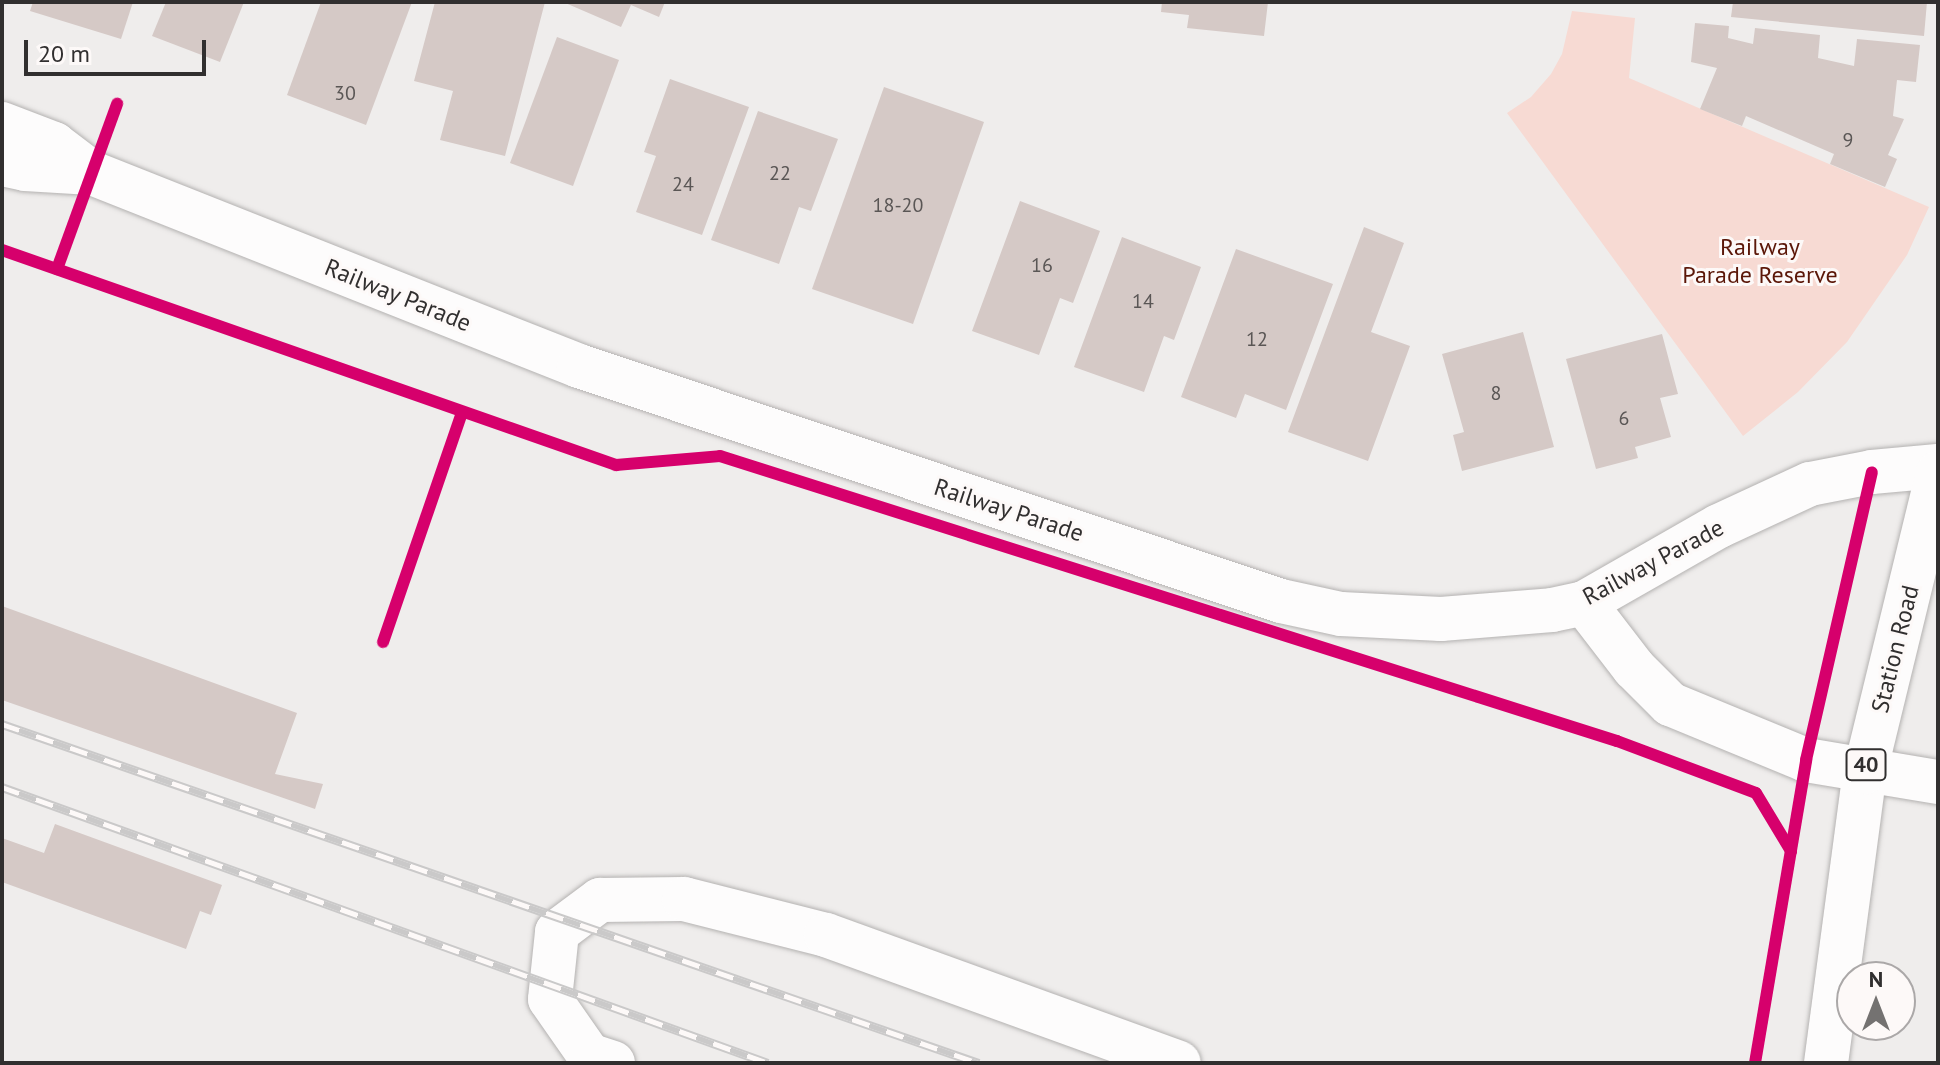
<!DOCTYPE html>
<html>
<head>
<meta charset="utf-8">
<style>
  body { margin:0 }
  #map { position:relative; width:1940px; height:1065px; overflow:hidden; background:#efedec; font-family:"PT Sans",sans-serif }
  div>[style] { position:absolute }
  .green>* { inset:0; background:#f7dad3 }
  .building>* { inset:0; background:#d5c9c6 }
  .roads { filter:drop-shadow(0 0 2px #b4b2b1) drop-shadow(0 0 2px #b4b2b1) }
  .minor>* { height:44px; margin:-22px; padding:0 22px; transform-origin:22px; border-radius:22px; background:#fdfcfc }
  .major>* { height:44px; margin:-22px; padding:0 22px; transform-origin:22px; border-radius:22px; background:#fdfcfc }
  .rail>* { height:9px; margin-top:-4.5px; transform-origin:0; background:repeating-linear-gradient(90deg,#fdf9f8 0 18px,#cac9c9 0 36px); box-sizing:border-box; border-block:2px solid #cac9c9 }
  .cycleway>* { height:12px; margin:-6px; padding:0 6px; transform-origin:6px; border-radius:6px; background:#d6006c }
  span { translate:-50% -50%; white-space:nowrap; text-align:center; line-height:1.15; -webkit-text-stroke:6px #fdf9f8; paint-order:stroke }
  .number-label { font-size:20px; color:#5a5655 }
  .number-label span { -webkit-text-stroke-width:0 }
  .shield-label span { padding:2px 6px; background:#fdf9f8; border:2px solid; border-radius:6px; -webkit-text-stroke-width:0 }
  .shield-label { font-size:22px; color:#312f2f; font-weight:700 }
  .park-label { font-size:24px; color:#5b1708 }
  .street-label { font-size:24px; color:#312f2f }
  .frame { position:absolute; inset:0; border:4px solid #312f2f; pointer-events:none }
  .north { position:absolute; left:1836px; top:961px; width:80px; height:80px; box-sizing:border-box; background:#fdf9f8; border:2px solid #aba8a8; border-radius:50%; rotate:0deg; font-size:22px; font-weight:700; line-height:32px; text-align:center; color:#312f2f }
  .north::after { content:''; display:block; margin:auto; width:28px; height:36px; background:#747271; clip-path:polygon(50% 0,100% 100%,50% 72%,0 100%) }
  .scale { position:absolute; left:24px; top:40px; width:182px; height:36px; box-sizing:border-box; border:4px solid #312f2f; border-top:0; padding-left:10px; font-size:24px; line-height:28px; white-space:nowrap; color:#312f2f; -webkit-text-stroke:6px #fdf9f8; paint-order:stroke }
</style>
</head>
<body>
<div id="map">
  <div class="green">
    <div style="clip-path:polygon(1572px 11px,1635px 18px,1629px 78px,1929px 207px,1907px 255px,1847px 342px,1798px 392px,1743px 436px,1507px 113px,1531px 97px,1551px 74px,1562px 54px)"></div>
  </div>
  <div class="building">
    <div style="clip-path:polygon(33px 2px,133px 2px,121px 39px,30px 11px)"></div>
    <div style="clip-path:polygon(166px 2px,244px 2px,220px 62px,152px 36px)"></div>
    <div style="clip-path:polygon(321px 2px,412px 2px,366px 125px,287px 95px)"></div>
    <div style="clip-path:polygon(435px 2px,545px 2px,505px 156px,440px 140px,453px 91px,414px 81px)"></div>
    <div style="clip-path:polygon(563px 2px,665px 2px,659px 17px,631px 5px,621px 27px)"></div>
    <div style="clip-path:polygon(1162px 2px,1268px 2px,1264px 36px,1187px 28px,1189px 15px,1161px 12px)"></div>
    <div style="clip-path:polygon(1733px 2px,1927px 2px,1924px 36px,1731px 17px)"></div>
    <div style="clip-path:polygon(1695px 23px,1729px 26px,1728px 38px,1753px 44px,1755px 28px,1820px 35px,1818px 58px,1854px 66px,1857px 39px,1920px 45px,1916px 82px,1897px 80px,1893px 116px,1904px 119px,1888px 155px,1897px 159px,1885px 187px,1830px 164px,1834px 154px,1746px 116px,1742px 126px,1700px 109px,1717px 68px,1691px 62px)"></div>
    <div style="clip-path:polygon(557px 37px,619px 60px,573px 186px,510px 163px)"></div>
    <div style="clip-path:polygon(670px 79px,749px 107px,702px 235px,636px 212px,656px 156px,644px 152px)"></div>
    <div style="clip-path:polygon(884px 87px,984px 122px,913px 324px,812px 289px)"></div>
    <div style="clip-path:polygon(758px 111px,838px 139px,811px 211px,799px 207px,779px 264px,711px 240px)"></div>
    <div style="clip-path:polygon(1020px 201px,1100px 231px,1073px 303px,1060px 298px,1039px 355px,972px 331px)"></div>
    <div style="clip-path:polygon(1364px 227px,1404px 243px,1371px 332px,1410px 346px,1368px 461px,1288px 432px)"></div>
    <div style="clip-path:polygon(1122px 237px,1201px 267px,1174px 340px,1164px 336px,1144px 392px,1074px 367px)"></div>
    <div style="clip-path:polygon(1236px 249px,1333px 284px,1286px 410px,1245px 394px,1236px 418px,1181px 397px)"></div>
    <div style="clip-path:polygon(1523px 332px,1554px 447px,1462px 471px,1453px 435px,1464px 432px,1442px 354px)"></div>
    <div style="clip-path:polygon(1662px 334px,1678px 394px,1660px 398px,1671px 437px,1635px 447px,1638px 458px,1596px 469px,1566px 359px)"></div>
    <div style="clip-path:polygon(2px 606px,297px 713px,275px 774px,323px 784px,315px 809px,2px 700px)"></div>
    <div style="clip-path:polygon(55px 824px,222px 885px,211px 915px,200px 911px,186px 949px,2px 882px,2px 838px,44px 853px)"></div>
  </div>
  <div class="roads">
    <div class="minor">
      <div style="left:2px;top:124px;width:56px;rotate:21deg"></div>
      <div style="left:54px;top:144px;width:48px;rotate:37.3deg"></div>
      <div style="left:92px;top:173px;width:524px;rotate:21.62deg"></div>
      <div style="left:579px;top:366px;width:740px;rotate:18.51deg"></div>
      <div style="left:1281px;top:601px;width:61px;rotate:12.2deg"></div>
      <div style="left:1341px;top:614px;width:100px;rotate:2.9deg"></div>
      <div style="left:1441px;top:619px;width:111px;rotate:-4.6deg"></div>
      <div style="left:1552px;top:610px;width:33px;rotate:-12deg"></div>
      <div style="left:1584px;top:603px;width:155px;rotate:-29.7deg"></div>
      <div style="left:1719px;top:526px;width:100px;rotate:-24.8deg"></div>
      <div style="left:1810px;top:484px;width:63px;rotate:-11deg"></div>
      <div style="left:1872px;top:472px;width:66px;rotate:-5.2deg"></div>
      <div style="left:2px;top:164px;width:24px;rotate:12deg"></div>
      <div style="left:25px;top:169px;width:67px;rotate:3.4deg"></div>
      <div style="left:613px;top:1063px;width:25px;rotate:-162deg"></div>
      <div style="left:589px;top:1055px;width:68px;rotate:-124.9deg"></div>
      <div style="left:550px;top:999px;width:67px;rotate:-84deg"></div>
      <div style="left:557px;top:932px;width:54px;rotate:-36.7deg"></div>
      <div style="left:600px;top:900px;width:84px;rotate:-0.7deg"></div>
      <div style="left:684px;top:899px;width:146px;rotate:14.2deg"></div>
      <div style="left:826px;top:935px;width:375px;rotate:19.9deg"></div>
    </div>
    <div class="major">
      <div style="left:1584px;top:603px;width:82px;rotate:52.4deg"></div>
      <div style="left:1634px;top:668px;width:51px;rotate:45deg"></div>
      <div style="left:1670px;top:704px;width:147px;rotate:22.4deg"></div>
      <div style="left:1806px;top:760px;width:134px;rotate:9.5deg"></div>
      <div style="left:1826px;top:1063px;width:294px;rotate:-82.4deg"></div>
      <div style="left:1865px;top:772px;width:308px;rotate:-76.3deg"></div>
    </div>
  </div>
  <div class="rail">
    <div style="left:2px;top:724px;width:1034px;rotate:19.14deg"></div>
    <div style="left:2px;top:787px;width:814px;rotate:19.81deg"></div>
  </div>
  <div class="cycleway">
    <div style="left:2px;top:250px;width:651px;rotate:19.3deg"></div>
    <div style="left:616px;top:465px;width:104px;rotate:-4.9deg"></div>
    <div style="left:720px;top:456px;width:941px;rotate:17.63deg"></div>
    <div style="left:1617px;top:741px;width:148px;rotate:20.5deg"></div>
    <div style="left:1756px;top:793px;width:68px;rotate:58.9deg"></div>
    <div style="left:57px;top:269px;width:176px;rotate:-70deg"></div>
    <div style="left:383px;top:642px;width:242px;rotate:-71deg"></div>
    <div style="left:1755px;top:1063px;width:307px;rotate:-80.4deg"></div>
    <div style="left:1806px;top:760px;width:295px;rotate:-77.1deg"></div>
  </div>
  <div class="number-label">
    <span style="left:345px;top:93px">30</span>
    <span style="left:1848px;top:140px">9</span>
    <span style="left:780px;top:173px">22</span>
    <span style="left:683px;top:184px">24</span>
    <span style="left:898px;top:205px">18-20</span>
    <span style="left:1042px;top:265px">16</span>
    <span style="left:1143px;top:301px">14</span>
    <span style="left:1257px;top:339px">12</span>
    <span style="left:1496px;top:393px">8</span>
    <span style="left:1624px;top:418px">6</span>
  </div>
  <div class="shield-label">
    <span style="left:1866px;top:765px">40</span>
  </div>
  <div class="park-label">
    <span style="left:1760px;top:261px">Railway<br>Parade Reserve</span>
  </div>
  <div class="street-label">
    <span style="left:398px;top:295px;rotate:22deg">Railway Parade</span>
    <span style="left:1009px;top:510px;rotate:18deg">Railway Parade</span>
    <span style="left:1653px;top:562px;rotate:-28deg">Railway Parade</span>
    <span style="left:1895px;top:649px;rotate:-76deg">Station Road</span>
  </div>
  <div class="frame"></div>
  <div class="north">N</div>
  <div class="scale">20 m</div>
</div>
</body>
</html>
